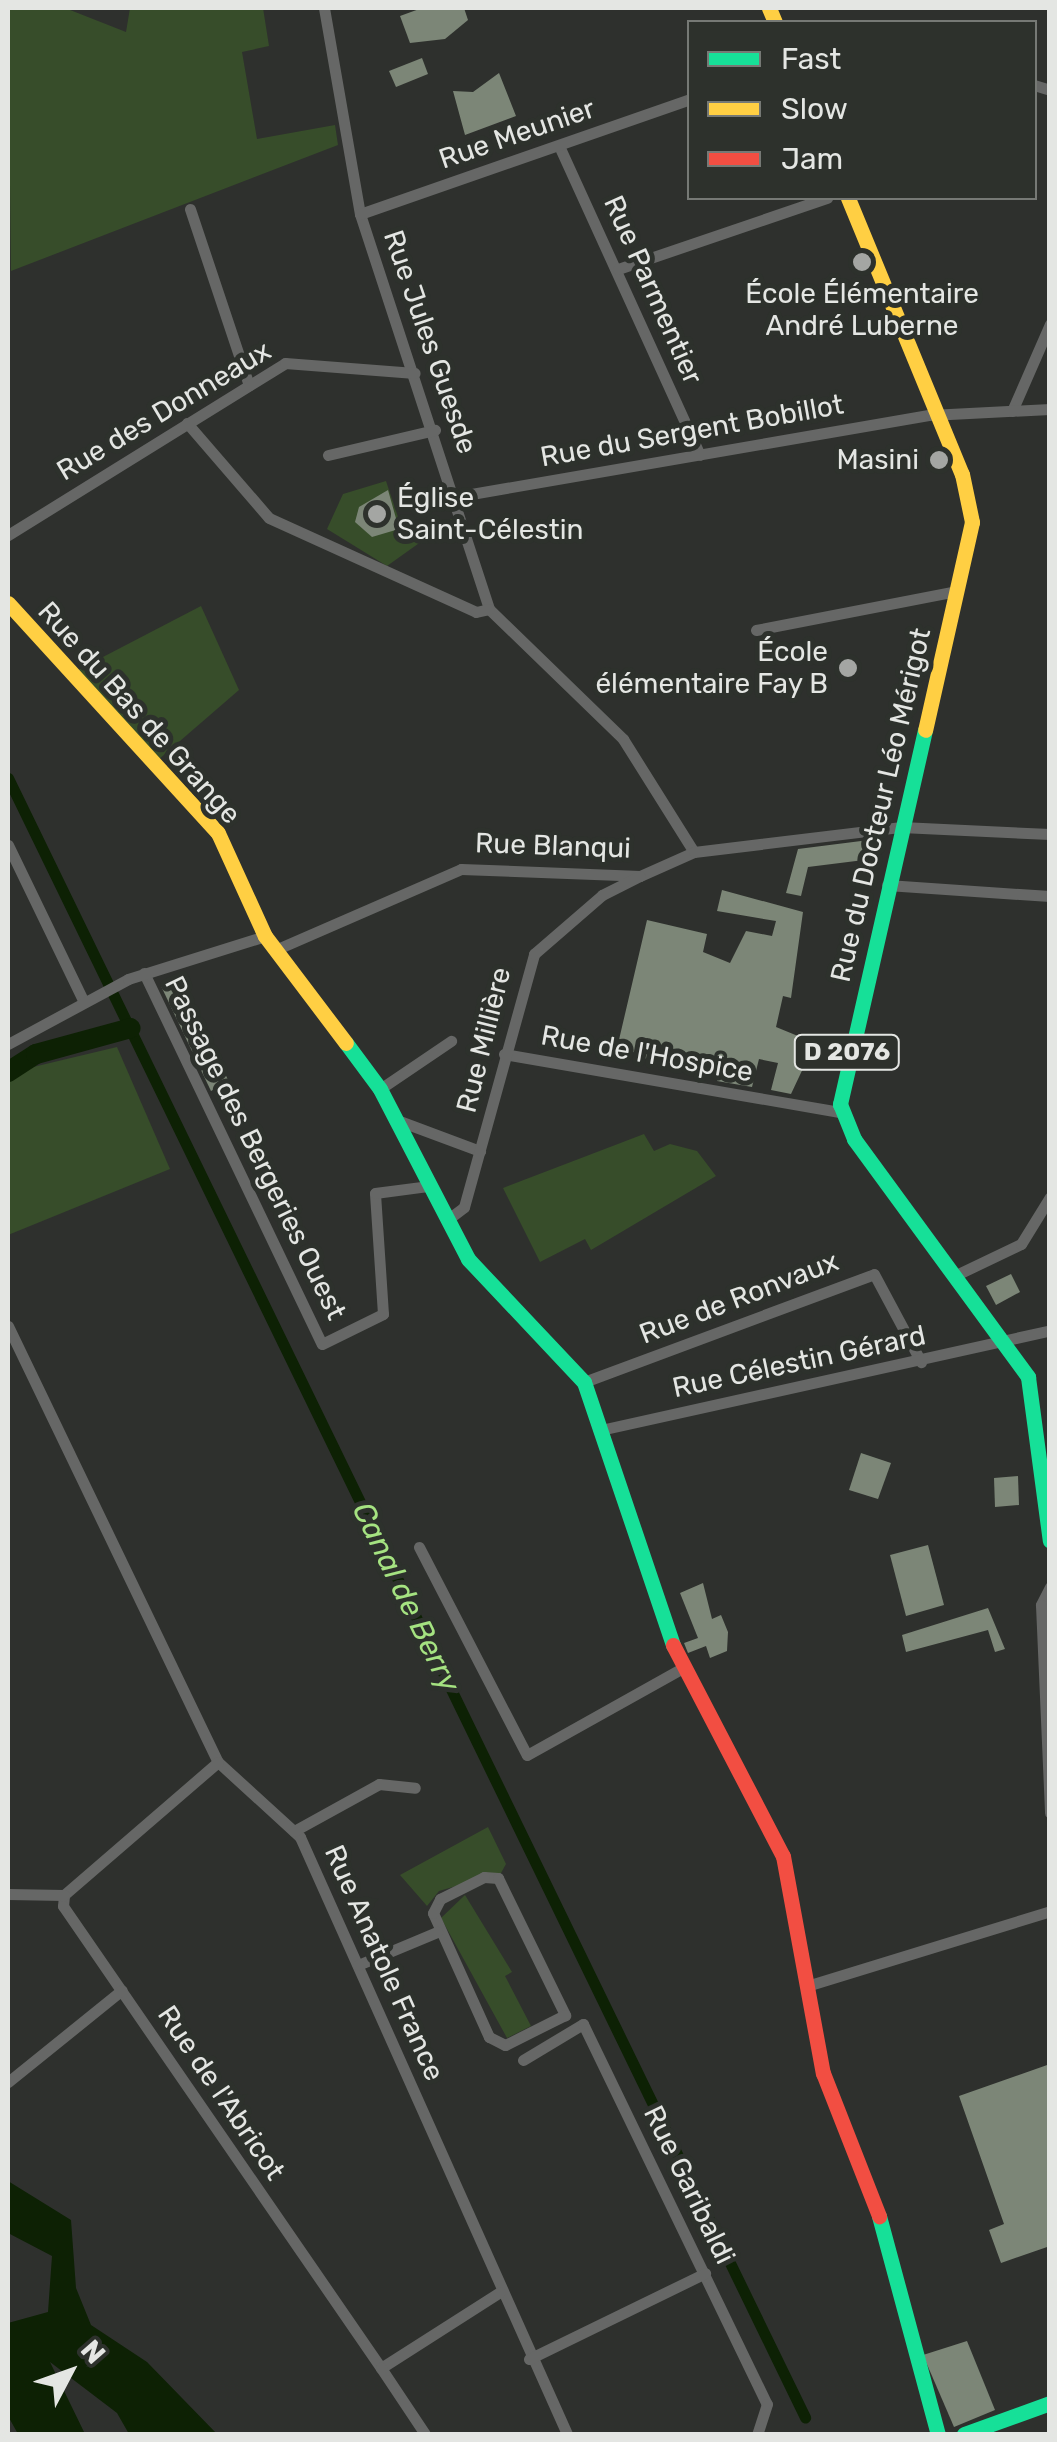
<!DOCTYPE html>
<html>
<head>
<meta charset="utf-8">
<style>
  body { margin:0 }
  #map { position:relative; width:1057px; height:2442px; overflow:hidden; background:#2e302d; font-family:Rubik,sans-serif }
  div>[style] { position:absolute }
  .green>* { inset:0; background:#374d2a }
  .water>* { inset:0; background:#0d2104 }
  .canal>* { height:11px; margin:-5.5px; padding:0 5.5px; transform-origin:5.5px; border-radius:5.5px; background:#0d2104 }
  .river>* { height:20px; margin:-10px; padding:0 10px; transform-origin:10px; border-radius:10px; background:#0d2104 }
  .building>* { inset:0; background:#7c8677 }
  .street>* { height:11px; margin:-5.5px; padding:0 5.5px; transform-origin:5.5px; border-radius:5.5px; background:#666766 }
  .fast>* { height:15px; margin:-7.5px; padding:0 7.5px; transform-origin:7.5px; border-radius:7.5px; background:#16e098 }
  .slow>* { height:15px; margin:-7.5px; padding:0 7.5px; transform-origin:7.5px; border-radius:7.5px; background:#ffcf43 }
  .jam>* { height:15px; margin:-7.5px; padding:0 7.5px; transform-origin:7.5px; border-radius:7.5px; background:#f24e42 }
  .dots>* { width:28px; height:28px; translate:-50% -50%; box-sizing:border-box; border:5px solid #2d312c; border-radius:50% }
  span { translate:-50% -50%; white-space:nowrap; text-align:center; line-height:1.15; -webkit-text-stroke:10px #2d312c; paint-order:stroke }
  .shield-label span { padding:2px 8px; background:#2d312c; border:2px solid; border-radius:8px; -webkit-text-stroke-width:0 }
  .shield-label { font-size:25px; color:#e4e6e3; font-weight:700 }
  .street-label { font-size:28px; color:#e4e6e3 }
  .poi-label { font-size:28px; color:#e4e6e3 }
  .right { translate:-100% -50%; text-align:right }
  .left { translate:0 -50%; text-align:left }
  .water-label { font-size:30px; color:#a5e381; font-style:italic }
  .frame { position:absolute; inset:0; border:10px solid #e4e6e3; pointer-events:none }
  .legend { position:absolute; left:687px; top:20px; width:350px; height:180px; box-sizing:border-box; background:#2d312c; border:2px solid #767975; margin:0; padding:12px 18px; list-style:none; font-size:30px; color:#e4e6e3 }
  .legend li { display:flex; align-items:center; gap:20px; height:50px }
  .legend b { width:50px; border:2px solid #767975 }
  .north { position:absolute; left:20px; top:2322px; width:100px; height:100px; -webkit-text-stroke:8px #2d312c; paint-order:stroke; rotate:49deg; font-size:28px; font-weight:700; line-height:40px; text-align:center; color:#e4e6e3 }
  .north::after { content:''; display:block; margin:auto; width:35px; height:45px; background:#e4e6e3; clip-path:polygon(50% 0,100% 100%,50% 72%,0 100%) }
</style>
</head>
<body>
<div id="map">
  <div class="green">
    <div style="clip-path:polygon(8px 8px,65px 8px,126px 32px,130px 8px,263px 8px,269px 46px,242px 52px,257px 139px,335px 125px,338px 145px,11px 271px)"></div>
    <div style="clip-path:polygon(386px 481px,403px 532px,453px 519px,387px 566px,327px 529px,343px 494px)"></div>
    <div style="clip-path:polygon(201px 606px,239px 690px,158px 760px,76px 671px)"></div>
    <div style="clip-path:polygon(117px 1047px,170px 1169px,8px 1235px,8px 1073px)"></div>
    <div style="clip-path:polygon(644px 1134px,654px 1151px,670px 1144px,697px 1151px,716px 1176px,591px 1250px,585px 1239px,540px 1262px,503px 1188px)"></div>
    <div style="clip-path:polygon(488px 1827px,506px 1864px,501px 1873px,439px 1891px,427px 1906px,400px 1875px)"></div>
    <div style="clip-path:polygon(465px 1895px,512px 1972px,505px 1976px,531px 2026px,507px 2038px,441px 1918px)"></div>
  </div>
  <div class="water">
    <div style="clip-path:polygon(8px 2181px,71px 2220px,76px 2288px,91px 2325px,147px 2362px,217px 2434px,129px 2434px,117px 2413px,50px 2362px,85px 2434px,18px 2434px,8px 2416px,8px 2323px,48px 2312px,52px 2256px,8px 2233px)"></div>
  </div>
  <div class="canal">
    <div style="left:8px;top:778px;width:1823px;rotate:64.07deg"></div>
  </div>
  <div class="river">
    <div style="left:8px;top:1072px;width:33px;rotate:-33deg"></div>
    <div style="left:36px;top:1054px;width:98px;rotate:-15.3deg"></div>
  </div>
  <div class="building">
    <div style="clip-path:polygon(422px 8px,464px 8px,468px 20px,445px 39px,410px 43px,400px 16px)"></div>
    <div style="clip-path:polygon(422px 58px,428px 74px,396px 87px,389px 71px)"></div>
    <div style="clip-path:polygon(499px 73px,516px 116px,465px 135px,453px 91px,473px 92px)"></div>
    <div style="clip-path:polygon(388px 490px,399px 529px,372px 537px,355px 522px,359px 507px)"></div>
    <div style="clip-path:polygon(869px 840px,872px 859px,808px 867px,801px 896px,786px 893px,798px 849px)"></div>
    <div style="clip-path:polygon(722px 890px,803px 912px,791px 998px,783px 996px,776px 1027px,815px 1043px,791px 1094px,771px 1090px,778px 1063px,759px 1059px,752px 1087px,717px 1081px,719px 1072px,658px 1065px,618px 1044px,647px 920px,707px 934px,703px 952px,730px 963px,746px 931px,772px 936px,776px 921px,717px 911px)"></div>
    <div style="clip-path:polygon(179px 977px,229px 1082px,211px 1091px,161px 986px)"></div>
    <div style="clip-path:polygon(1011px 1274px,1020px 1292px,996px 1305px,986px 1286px)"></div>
    <div style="clip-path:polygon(861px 1453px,891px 1463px,878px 1499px,849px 1490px)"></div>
    <div style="clip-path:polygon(1018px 1476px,1019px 1505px,995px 1507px,994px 1478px)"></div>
    <div style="clip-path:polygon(928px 1545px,944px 1605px,906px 1616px,890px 1555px)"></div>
    <div style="clip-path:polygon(703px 1583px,712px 1619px,721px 1615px,728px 1632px,727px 1651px,710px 1658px,706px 1646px,688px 1653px,684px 1643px,698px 1638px,680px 1593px)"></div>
    <div style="clip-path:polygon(988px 1608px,1005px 1649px,995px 1652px,988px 1630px,906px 1652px,902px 1635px)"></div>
    <div style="clip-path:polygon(1050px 2064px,1050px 2246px,1001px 2263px,989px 2230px,1004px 2224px,959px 2096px)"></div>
    <div style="clip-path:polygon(967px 2341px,995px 2410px,954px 2427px,923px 2355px)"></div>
  </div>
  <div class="street">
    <div style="left:324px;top:8px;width:209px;rotate:80.1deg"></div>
    <div style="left:360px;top:214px;width:416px;rotate:71.9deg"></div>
    <div style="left:489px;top:609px;width:187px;rotate:44.1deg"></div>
    <div style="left:623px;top:739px;width:133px;rotate:57.9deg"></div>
    <div style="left:1034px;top:85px;width:17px;rotate:17deg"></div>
    <div style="left:560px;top:148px;width:337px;rotate:65.5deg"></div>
    <div style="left:190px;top:209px;width:186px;rotate:71.5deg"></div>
    <div style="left:360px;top:214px;width:349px;rotate:-19.2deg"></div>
    <div style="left:618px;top:269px;width:221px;rotate:-18.8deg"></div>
    <div style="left:1012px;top:411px;width:95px;rotate:-66.4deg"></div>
    <div style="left:187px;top:423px;width:125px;rotate:49.2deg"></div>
    <div style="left:269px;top:518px;width:227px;rotate:24.4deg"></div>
    <div style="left:476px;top:612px;width:13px;rotate:-13deg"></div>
    <div style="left:328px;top:455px;width:110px;rotate:-13.2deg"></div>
    <div style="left:454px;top:497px;width:483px;rotate:-9.8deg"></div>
    <div style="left:930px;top:415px;width:120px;rotate:-2.9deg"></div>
    <div style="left:8px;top:535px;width:326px;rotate:-31.8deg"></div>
    <div style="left:285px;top:363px;width:130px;rotate:4.4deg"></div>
    <div style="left:756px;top:630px;width:205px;rotate:-11deg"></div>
    <div style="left:8px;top:845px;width:174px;rotate:64.2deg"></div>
    <div style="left:887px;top:885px;width:163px;rotate:3.9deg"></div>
    <div style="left:275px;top:950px;width:203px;rotate:-23.5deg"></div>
    <div style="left:461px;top:869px;width:179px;rotate:2.2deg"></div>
    <div style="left:640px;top:876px;width:59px;rotate:-24deg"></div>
    <div style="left:694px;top:852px;width:209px;rotate:-6.9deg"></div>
    <div style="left:901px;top:827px;width:149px;rotate:2.7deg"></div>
    <div style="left:144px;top:973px;width:411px;rotate:64.4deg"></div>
    <div style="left:322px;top:1344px;width:68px;rotate:-26.2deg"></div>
    <div style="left:383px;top:1314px;width:121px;rotate:-93.8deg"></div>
    <div style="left:375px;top:1193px;width:53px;rotate:-7.5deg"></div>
    <div style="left:8px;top:1044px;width:136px;rotate:-28.4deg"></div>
    <div style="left:128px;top:979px;width:144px;rotate:-17.4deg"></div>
    <div style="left:504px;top:1054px;width:342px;rotate:9.8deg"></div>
    <div style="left:380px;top:1089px;width:86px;rotate:-34.1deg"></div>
    <div style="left:394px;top:1119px;width:92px;rotate:20.4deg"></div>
    <div style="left:447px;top:1220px;width:21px;rotate:-37deg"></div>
    <div style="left:464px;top:1207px;width:263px;rotate:-74.5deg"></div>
    <div style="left:534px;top:954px;width:90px;rotate:-40.9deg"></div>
    <div style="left:602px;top:895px;width:42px;rotate:-26.6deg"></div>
    <div style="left:954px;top:1276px;width:74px;rotate:-25.5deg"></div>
    <div style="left:1021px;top:1244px;width:55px;rotate:-58.3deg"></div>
    <div style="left:8px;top:1326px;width:484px;rotate:64.3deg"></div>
    <div style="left:218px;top:1762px;width:111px;rotate:42.4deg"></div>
    <div style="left:300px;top:1837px;width:654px;rotate:65.9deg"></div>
    <div style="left:584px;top:1382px;width:309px;rotate:-20.4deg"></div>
    <div style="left:874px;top:1274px;width:100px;rotate:61.9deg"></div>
    <div style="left:605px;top:1429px;width:456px;rotate:-12.5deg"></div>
    <div style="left:419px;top:1547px;width:234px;rotate:62.6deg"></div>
    <div style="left:527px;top:1755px;width:176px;rotate:-29.2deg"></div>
    <div style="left:1050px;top:1587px;width:20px;rotate:117deg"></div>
    <div style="left:1041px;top:1605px;width:208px;rotate:87.5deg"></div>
    <div style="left:218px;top:1762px;width:203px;rotate:139.2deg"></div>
    <div style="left:64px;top:1895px;width:11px;rotate:95deg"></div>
    <div style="left:63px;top:1906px;width:561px;rotate:55.46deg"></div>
    <div style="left:381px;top:2368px;width:141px;rotate:-32.6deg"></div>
    <div style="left:294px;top:1831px;width:97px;rotate:-28.9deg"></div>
    <div style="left:379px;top:1784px;width:36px;rotate:6deg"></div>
    <div style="left:484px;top:1877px;width:14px;rotate:4deg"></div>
    <div style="left:498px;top:1878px;width:153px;rotate:63.9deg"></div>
    <div style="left:565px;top:2015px;width:67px;rotate:153.4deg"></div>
    <div style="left:505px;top:2045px;width:18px;rotate:-153deg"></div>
    <div style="left:489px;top:2037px;width:136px;rotate:-114.3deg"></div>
    <div style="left:433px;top:1913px;width:16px;rotate:-63deg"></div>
    <div style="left:440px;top:1899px;width:49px;rotate:-26.6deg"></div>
    <div style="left:8px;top:1894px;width:56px;rotate:1deg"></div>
    <div style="left:358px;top:1965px;width:86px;rotate:-22.7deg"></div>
    <div style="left:810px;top:1985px;width:251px;rotate:-17.1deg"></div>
    <div style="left:523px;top:2060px;width:70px;rotate:-31deg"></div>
    <div style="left:583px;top:2024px;width:422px;rotate:64.2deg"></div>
    <div style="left:767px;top:2404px;width:32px;rotate:108deg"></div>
    <div style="left:8px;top:2082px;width:146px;rotate:-38.9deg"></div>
    <div style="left:529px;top:2359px;width:196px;rotate:-26deg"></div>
    <div style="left:381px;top:2368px;width:79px;rotate:56.3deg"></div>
  </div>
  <div class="fast">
    <div style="left:925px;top:730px;width:384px;rotate:102.8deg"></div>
    <div style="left:840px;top:1104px;width:38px;rotate:68deg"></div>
    <div style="left:854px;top:1139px;width:295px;rotate:53.8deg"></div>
    <div style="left:1028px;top:1377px;width:165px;rotate:82.4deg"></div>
    <div style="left:346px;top:1043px;width:57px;rotate:53.5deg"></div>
    <div style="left:380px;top:1089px;width:191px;rotate:62.6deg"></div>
    <div style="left:468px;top:1259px;width:169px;rotate:46.7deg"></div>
    <div style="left:584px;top:1382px;width:278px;rotate:71.3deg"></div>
    <div style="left:879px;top:2216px;width:226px;rotate:74.9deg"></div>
    <div style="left:964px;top:2434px;width:91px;rotate:-19.8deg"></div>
  </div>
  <div class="slow">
    <div style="left:769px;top:8px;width:15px;rotate:67deg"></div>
    <div style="left:848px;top:198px;width:299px;rotate:67.6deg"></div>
    <div style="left:962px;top:474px;width:49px;rotate:78.2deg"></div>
    <div style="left:972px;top:522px;width:213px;rotate:102.7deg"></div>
    <div style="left:8px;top:603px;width:311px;rotate:47.6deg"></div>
    <div style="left:218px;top:833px;width:113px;rotate:65.5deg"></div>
    <div style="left:265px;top:936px;width:134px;rotate:52.9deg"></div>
  </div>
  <div class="jam">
    <div style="left:673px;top:1645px;width:238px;rotate:62.5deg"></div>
    <div style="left:783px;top:1856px;width:221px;rotate:79.6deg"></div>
    <div style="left:823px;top:2073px;width:154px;rotate:68.6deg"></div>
  </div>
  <div class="dots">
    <div style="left:862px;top:262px;background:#a4a6a3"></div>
    <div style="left:939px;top:460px;background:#a4a6a3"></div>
    <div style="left:377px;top:514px;background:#a4a6a3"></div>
    <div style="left:848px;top:668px;background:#a4a6a3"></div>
  </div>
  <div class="shield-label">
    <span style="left:847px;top:1052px">D 2076</span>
  </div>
  <div class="street-label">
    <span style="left:517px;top:134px;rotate:-19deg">Rue Meunier</span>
    <span style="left:653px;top:290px;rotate:66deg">Rue Parmentier</span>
    <span style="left:430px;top:342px;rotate:71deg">Rue Jules Guesde</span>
    <span style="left:164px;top:411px;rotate:-31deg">Rue des Donneaux</span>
    <span style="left:692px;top:431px;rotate:-10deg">Rue du Sergent Bobillot</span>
    <span style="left:139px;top:713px;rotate:48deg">Rue du Bas de Grange</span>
    <span style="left:881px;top:805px;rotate:-77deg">Rue du Docteur Léo Mérigot</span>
    <span style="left:553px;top:846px;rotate:2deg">Rue Blanqui</span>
    <span style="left:484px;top:1040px;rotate:-76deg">Rue Millière</span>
    <span style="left:647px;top:1054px;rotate:10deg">Rue de l'Hospice</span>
    <span style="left:255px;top:1148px;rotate:64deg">Passage des Bergeries Ouest</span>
    <span style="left:739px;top:1298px;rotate:-21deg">Rue de Ronvaux</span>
    <span style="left:799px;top:1362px;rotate:-12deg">Rue Célestin Gérard</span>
    <span style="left:384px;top:1963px;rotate:66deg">Rue Anatole France</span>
    <span style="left:221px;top:2093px;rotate:56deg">Rue de l'Abricot</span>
    <span style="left:689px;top:2185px;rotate:64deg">Rue Garibaldi</span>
  </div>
  <div class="poi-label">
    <span style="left:862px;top:310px">École Élémentaire<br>André Luberne</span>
    <span class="right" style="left:919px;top:460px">Masini</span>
    <span class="left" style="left:397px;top:514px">Église<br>Saint-Célestin</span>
    <span class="right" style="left:828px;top:668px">École<br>élémentaire Fay B</span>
  </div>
  <div class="water-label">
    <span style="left:406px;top:1597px;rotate:64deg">Canal de Berry</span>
  </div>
  <div class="frame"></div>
  <ul class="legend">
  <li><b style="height:12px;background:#16e098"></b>Fast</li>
  <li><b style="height:12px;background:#ffcf43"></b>Slow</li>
  <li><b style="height:12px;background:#f24e42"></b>Jam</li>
  </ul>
  <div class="north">N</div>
</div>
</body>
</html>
